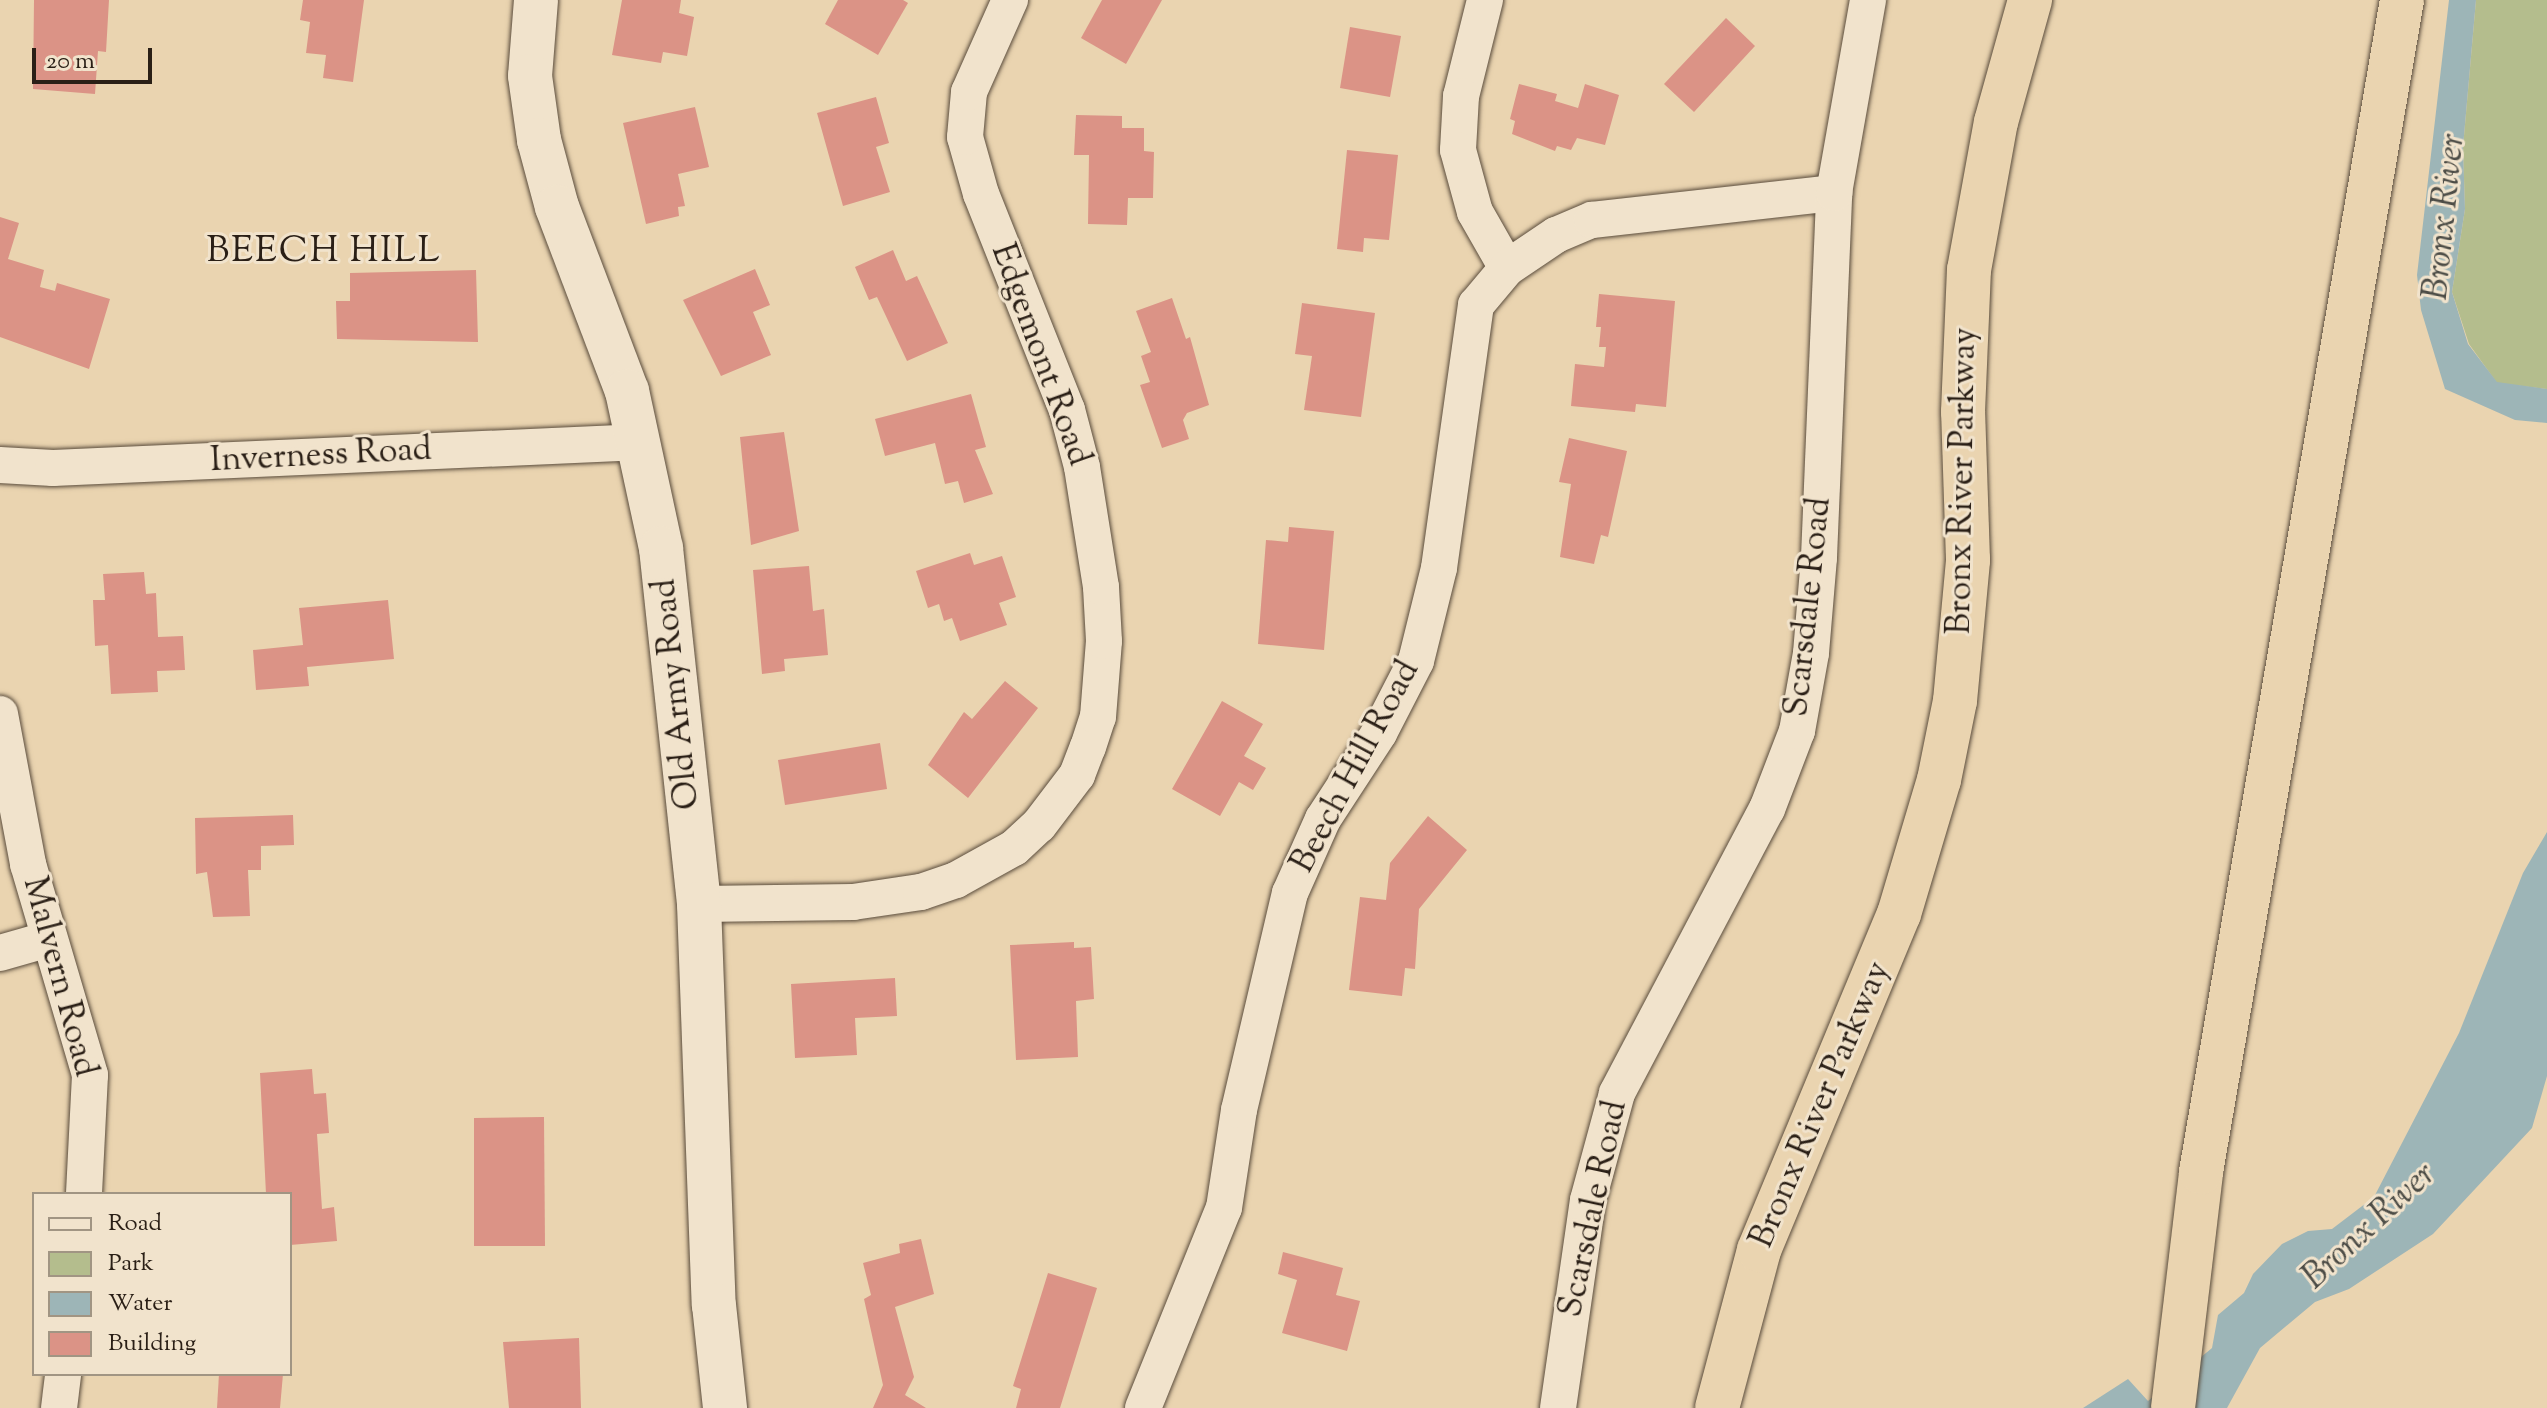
<!DOCTYPE html>
<html>
<head>
<meta charset="utf-8">
<style>
  body { margin:0 }
  #map { position:relative; width:2547px; height:1408px; overflow:hidden; background:#ead4b0; font-family:"Sorts Mill Goudy",serif }
  div>[style] { position:absolute }
  .green>* { inset:0; background:#b4bd8d }
  .water>* { inset:0; background:#9db5b7 }
  .building>* { inset:0; background:#db9386 }
  .roads { filter:drop-shadow(0 0 2px #5a4c3c) drop-shadow(0 0 2px #5a4c3c) }
  .minor>* { height:36px; margin:-18px; padding:0 18px; transform-origin:18px; border-radius:18px; background:#f1e3cc }
  .tertiary>* { height:44px; margin:-22px; padding:0 22px; transform-origin:22px; border-radius:22px; background:#f1e3cc }
  .trunk>* { height:44px; margin:-22px; padding:0 22px; transform-origin:22px; border-radius:22px; background:#ead4b0 }
  span { translate:-50% -50%; white-space:nowrap; text-align:center; line-height:1.15; -webkit-text-stroke:6px #f1e3cc; paint-order:stroke }
  .street-label { font-size:34px; color:#2a1f16 }
  .water-label { font-size:36px; color:#4c4c46; font-style:italic }
  .neighbourhood-label { font-size:36px; color:#2a1f16; letter-spacing:2px }
  .legend { position:absolute; left:32px; top:1192px; width:260px; height:184px; box-sizing:border-box; background:#f1e3cc; border:2px solid #a19583; margin:0; padding:10px 14px; list-style:none; font-size:24px; color:#2a1f16 }
  .legend li { display:flex; align-items:center; gap:16px; height:40px }
  .legend b { width:40px; border:2px solid #a19583 }
  .scale { position:absolute; left:32px; top:48px; width:120px; height:36px; box-sizing:border-box; border:4px solid #2a1f16; border-top:0; padding-left:10px; font-size:24px; line-height:28px; white-space:nowrap; color:#2a1f16; -webkit-text-stroke:6px #f1e3cc; paint-order:stroke }
</style>
</head>
<body>
<div id="map">
  <div class="green">
    <div style="clip-path:polygon(2476px 0,2547px 0,2547px 389px,2497px 383px,2469px 344px,2452px 292px,2465px 209px,2463px 147px)"></div>
  </div>
  <div class="water">
    <div style="clip-path:polygon(2449px 0,2476px 0,2463px 147px,2465px 209px,2452px 292px,2468px 344px,2497px 382px,2547px 389px,2547px 423px,2515px 420px,2445px 389px,2421px 310px,2417px 275px)"></div>
    <div style="clip-path:polygon(2547px 832px,2547px 1076px,2532px 1128px,2433px 1234px,2349px 1289px,2315px 1302px,2260px 1348px,2227px 1408px,2083px 1408px,2128px 1379px,2148px 1401px,2212px 1348px,2218px 1315px,2244px 1293px,2253px 1274px,2282px 1244px,2308px 1231px,2332px 1229px,2374px 1197px,2459px 1033px,2523px 873px)"></div>
  </div>
  <div class="building">
    <div style="clip-path:polygon(34px 0,109px 0,106px 52px,98px 51px,95px 94px,33px 89px)"></div>
    <div style="clip-path:polygon(303px 0,364px 0,353px 82px,323px 78px,326px 55px,306px 53px,310px 22px,300px 20px)"></div>
    <div style="clip-path:polygon(622px 0,681px 0,679px 13px,694px 17px,687px 56px,663px 52px,661px 63px,612px 55px)"></div>
    <div style="clip-path:polygon(838px 0,903px 0,908px 3px,878px 55px,825px 24px)"></div>
    <div style="clip-path:polygon(1102px 0,1162px 0,1126px 64px,1081px 38px)"></div>
    <div style="clip-path:polygon(1726px 18px,1755px 46px,1694px 112px,1664px 84px)"></div>
    <div style="clip-path:polygon(1350px 27px,1401px 36px,1390px 97px,1340px 88px)"></div>
    <div style="clip-path:polygon(1519px 84px,1557px 94px,1555px 101px,1578px 108px,1585px 84px,1619px 95px,1605px 145px,1577px 138px,1571px 150px,1557px 146px,1555px 151px,1512px 134px,1515px 121px,1510px 119px)"></div>
    <div style="clip-path:polygon(876px 97px,889px 143px,876px 147px,890px 192px,843px 206px,817px 113px)"></div>
    <div style="clip-path:polygon(695px 107px,709px 167px,678px 174px,685px 206px,678px 207px,679px 216px,646px 224px,623px 123px)"></div>
    <div style="clip-path:polygon(1076px 115px,1122px 116px,1122px 128px,1144px 128px,1144px 151px,1154px 152px,1153px 198px,1128px 198px,1127px 225px,1088px 224px,1089px 155px,1074px 155px)"></div>
    <div style="clip-path:polygon(1347px 150px,1398px 155px,1389px 240px,1364px 238px,1363px 252px,1337px 249px)"></div>
    <div style="clip-path:polygon(0 217px,19px 223px,8px 259px,44px 270px,40px 287px,55px 291px,57px 283px,110px 299px,89px 369px,0 337px)"></div>
    <div style="clip-path:polygon(893px 250px,906px 281px,917px 276px,948px 343px,907px 361px,877px 297px,869px 300px,855px 267px)"></div>
    <div style="clip-path:polygon(755px 269px,770px 305px,753px 312px,771px 355px,721px 376px,683px 300px)"></div>
    <div style="clip-path:polygon(476px 270px,478px 342px,337px 339px,336px 301px,350px 301px,350px 273px)"></div>
    <div style="clip-path:polygon(1599px 294px,1675px 301px,1666px 407px,1636px 404px,1635px 412px,1571px 406px,1575px 364px,1604px 367px,1606px 347px,1599px 347px,1601px 327px,1596px 327px)"></div>
    <div style="clip-path:polygon(1172px 298px,1186px 339px,1190px 337px,1209px 405px,1187px 413px,1183px 420px,1189px 439px,1162px 448px,1140px 385px,1150px 382px,1141px 356px,1151px 352px,1136px 311px)"></div>
    <div style="clip-path:polygon(1302px 303px,1375px 313px,1361px 417px,1304px 410px,1312px 356px,1295px 354px)"></div>
    <div style="clip-path:polygon(971px 394px,986px 447px,975px 450px,993px 494px,964px 503px,958px 481px,945px 484px,935px 443px,885px 456px,875px 419px)"></div>
    <div style="clip-path:polygon(784px 432px,799px 531px,751px 545px,740px 437px)"></div>
    <div style="clip-path:polygon(1569px 438px,1627px 451px,1608px 537px,1601px 535px,1594px 564px,1560px 557px,1571px 484px,1559px 482px)"></div>
    <div style="clip-path:polygon(1289px 527px,1334px 531px,1324px 650px,1258px 644px,1266px 540px,1288px 542px)"></div>
    <div style="clip-path:polygon(970px 553px,974px 565px,1002px 556px,1016px 597px,999px 603px,1007px 625px,960px 641px,952px 618px,944px 621px,939px 604px,928px 608px,916px 571px)"></div>
    <div style="clip-path:polygon(809px 566px,813px 611px,824px 609px,828px 655px,784px 659px,785px 671px,762px 674px,753px 570px)"></div>
    <div style="clip-path:polygon(144px 572px,146px 594px,156px 593px,158px 637px,183px 636px,185px 670px,157px 671px,158px 692px,111px 694px,108px 645px,95px 646px,93px 600px,105px 600px,103px 574px)"></div>
    <div style="clip-path:polygon(388px 600px,394px 659px,307px 667px,309px 686px,256px 690px,253px 650px,303px 645px,299px 608px)"></div>
    <div style="clip-path:polygon(1005px 681px,1038px 708px,968px 798px,928px 765px,964px 712px,972px 719px)"></div>
    <div style="clip-path:polygon(1222px 701px,1263px 724px,1244px 756px,1266px 768px,1253px 790px,1239px 782px,1220px 816px,1172px 789px)"></div>
    <div style="clip-path:polygon(880px 743px,887px 789px,785px 805px,778px 760px)"></div>
    <div style="clip-path:polygon(293px 815px,294px 845px,261px 846px,261px 870px,248px 870px,250px 916px,213px 917px,207px 872px,196px 874px,195px 818px)"></div>
    <div style="clip-path:polygon(1428px 816px,1467px 850px,1419px 909px,1415px 969px,1405px 968px,1402px 996px,1349px 990px,1360px 897px,1386px 900px,1390px 863px)"></div>
    <div style="clip-path:polygon(1074px 942px,1074px 948px,1091px 947px,1094px 999px,1076px 1001px,1078px 1057px,1016px 1060px,1010px 945px)"></div>
    <div style="clip-path:polygon(895px 978px,897px 1016px,855px 1018px,857px 1055px,795px 1058px,791px 984px)"></div>
    <div style="clip-path:polygon(312px 1069px,314px 1094px,326px 1093px,329px 1133px,317px 1134px,322px 1209px,334px 1207px,337px 1241px,290px 1245px,290px 1194px,266px 1194px,260px 1073px)"></div>
    <div style="clip-path:polygon(544px 1117px,545px 1246px,474px 1246px,474px 1118px)"></div>
    <div style="clip-path:polygon(921px 1239px,934px 1294px,895px 1307px,914px 1377px,905px 1395px,926px 1408px,873px 1408px,883px 1385px,864px 1299px,871px 1295px,863px 1263px,900px 1253px,899px 1244px)"></div>
    <div style="clip-path:polygon(1283px 1252px,1343px 1268px,1336px 1295px,1360px 1301px,1347px 1351px,1282px 1333px,1297px 1280px,1278px 1274px)"></div>
    <div style="clip-path:polygon(1048px 1273px,1097px 1288px,1060px 1408px,1016px 1408px,1021px 1389px,1013px 1386px)"></div>
    <div style="clip-path:polygon(579px 1338px,581px 1408px,509px 1408px,503px 1342px)"></div>
    <div style="clip-path:polygon(219px 1374px,283px 1374px,280px 1408px,217px 1408px)"></div>
  </div>
  <div class="roads">
    <div class="minor">
      <div style="left:1485px;top:0;width:99px;rotate:104deg"></div>
      <div style="left:1461px;top:96px;width:54px;rotate:93.2deg"></div>
      <div style="left:1458px;top:150px;width:64px;rotate:74.7deg"></div>
      <div style="left:1475px;top:212px;width:64px;rotate:60.3deg"></div>
      <div style="left:0;top:465px;width:53px;rotate:3.2deg"></div>
      <div style="left:53px;top:468px;width:589px;rotate:-2.53deg"></div>
      <div style="left:0;top:714px;width:153px;rotate:79.4deg"></div>
      <div style="left:28px;top:864px;width:220px;rotate:73.6deg"></div>
      <div style="left:90px;top:1075px;width:119px;rotate:92.9deg"></div>
      <div style="left:699px;top:904px;width:154px;rotate:-0.7deg"></div>
      <div style="left:853px;top:902px;width:69px;rotate:-8.4deg"></div>
      <div style="left:921px;top:892px;width:37px;rotate:-19deg"></div>
      <div style="left:956px;top:880px;width:66px;rotate:-28.9deg"></div>
      <div style="left:1014px;top:848px;width:34px;rotate:-43deg"></div>
      <div style="left:1039px;top:825px;width:63px;rotate:-52.8deg"></div>
      <div style="left:1077px;top:775px;width:30px;rotate:-69deg"></div>
      <div style="left:1088px;top:747px;width:32px;rotate:-72deg"></div>
      <div style="left:1098px;top:717px;width:76px;rotate:-85.5deg"></div>
      <div style="left:1104px;top:641px;width:54px;rotate:-93.2deg"></div>
      <div style="left:1101px;top:587px;width:121px;rotate:-99deg"></div>
      <div style="left:1082px;top:467px;width:59px;rotate:-104.7deg"></div>
      <div style="left:1067px;top:410px;width:232px;rotate:-111.7deg"></div>
      <div style="left:981px;top:194px;width:59px;rotate:-105.7deg"></div>
      <div style="left:965px;top:137px;width:45px;rotate:-84.9deg"></div>
      <div style="left:969px;top:92px;width:101px;rotate:-66deg"></div>
      <div style="left:0;top:953px;width:51px;rotate:-15.9deg"></div>
      <div style="left:59px;top:1408px;width:34px;rotate:-83deg"></div>
      <div style="left:1143px;top:1408px;width:216px;rotate:-68deg"></div>
      <div style="left:1224px;top:1208px;width:99px;rotate:-81.3deg"></div>
      <div style="left:1239px;top:1110px;width:223px;rotate:-76.8deg"></div>
      <div style="left:1290px;top:893px;width:81px;rotate:-66deg"></div>
      <div style="left:1323px;top:819px;width:103px;rotate:-56.9deg"></div>
      <div style="left:1379px;top:733px;width:81px;rotate:-62.8deg"></div>
      <div style="left:1416px;top:661px;width:96px;rotate:-76.1deg"></div>
      <div style="left:1439px;top:568px;width:266px;rotate:-82deg"></div>
      <div style="left:1476px;top:305px;width:48px;rotate:-50deg"></div>
      <div style="left:1507px;top:268px;width:59px;rotate:-34deg"></div>
      <div style="left:1556px;top:235px;width:39px;rotate:-23deg"></div>
      <div style="left:1592px;top:220px;width:244px;rotate:-6.4deg"></div>
      <div style="left:1558px;top:1408px;width:210px;rotate:-81.8deg"></div>
      <div style="left:1588px;top:1200px;width:111px;rotate:-74.8deg"></div>
      <div style="left:1617px;top:1093px;width:321px;rotate:-62.2deg"></div>
      <div style="left:1767px;top:809px;width:84px;rotate:-69deg"></div>
      <div style="left:1797px;top:731px;width:79px;rotate:-79.8deg"></div>
      <div style="left:1811px;top:653px;width:96px;rotate:-85.2deg"></div>
      <div style="left:1819px;top:557px;width:364px;rotate:-87.6deg"></div>
      <div style="left:1834px;top:193px;width:196px;rotate:-80deg"></div>
    </div>
    <div class="tertiary">
      <div style="left:536px;top:0;width:76px;rotate:94.5deg"></div>
      <div style="left:530px;top:76px;width:65px;rotate:82deg"></div>
      <div style="left:539px;top:140px;width:69px;rotate:75deg"></div>
      <div style="left:557px;top:207px;width:197px;rotate:69.2deg"></div>
      <div style="left:627px;top:391px;width:161px;rotate:77.8deg"></div>
      <div style="left:661px;top:548px;width:358px;rotate:83.9deg"></div>
      <div style="left:699px;top:904px;width:401px;rotate:87.9deg"></div>
      <div style="left:714px;top:1305px;width:104px;rotate:83.9deg"></div>
    </div>
    <div class="trunk">
      <div style="left:1717px;top:1408px;width:163px;rotate:-75.1deg"></div>
      <div style="left:1759px;top:1250px;width:364px;rotate:-67.4deg"></div>
      <div style="left:1899px;top:914px;width:140px;rotate:-73.4deg"></div>
      <div style="left:1939px;top:780px;width:81px;rotate:-78.6deg"></div>
      <div style="left:1955px;top:701px;width:142px;rotate:-84.7deg"></div>
      <div style="left:1968px;top:560px;width:148px;rotate:-91.9deg"></div>
      <div style="left:1963px;top:412px;width:142px;rotate:-87.6deg"></div>
      <div style="left:1969px;top:270px;width:150px;rotate:-79.7deg"></div>
      <div style="left:1996px;top:122px;width:127px;rotate:-74.4deg"></div>
      <div style="left:2173px;top:1408px;width:238px;rotate:-83.2deg"></div>
      <div style="left:2201px;top:1172px;width:1189px;rotate:-80.27deg"></div>
    </div>
  </div>
  <div class="street-label">
    <span style="left:1040px;top:355px;rotate:70deg">Edgemont Road</span>
    <span style="left:321px;top:456px;rotate:-3deg">Inverness Road</span>
    <span style="left:1963px;top:481px;rotate:-89deg">Bronx River Parkway</span>
    <span style="left:1809px;top:607px;rotate:-84deg">Scarsdale Road</span>
    <span style="left:677px;top:694px;rotate:-96deg">Old Army Road</span>
    <span style="left:1356px;top:767px;rotate:-62deg">Beech Hill Road</span>
    <span style="left:59px;top:977px;rotate:75deg">Malvern Road</span>
    <span style="left:1821px;top:1105px;rotate:-67deg">Bronx River Parkway</span>
    <span style="left:1594px;top:1209px;rotate:-78deg">Scarsdale Road</span>
  </div>
  <div class="water-label">
    <span style="left:2446px;top:217px;rotate:-84deg">Bronx River</span>
    <span style="left:2370px;top:1227px;rotate:-43deg">Bronx River</span>
  </div>
  <div class="neighbourhood-label">
    <span style="left:324px;top:253px">BEECH HILL</span>
  </div>
  <ul class="legend">
  <li><b style="height:10px;background:#f1e3cc"></b>Road</li>
  <li><b style="height:22px;background:#b4bd8d"></b>Park</li>
  <li><b style="height:22px;background:#9db5b7"></b>Water</li>
  <li><b style="height:22px;background:#db9386"></b>Building</li>
  </ul>
  <div class="scale">20 m</div>
</div>
</body>
</html>
